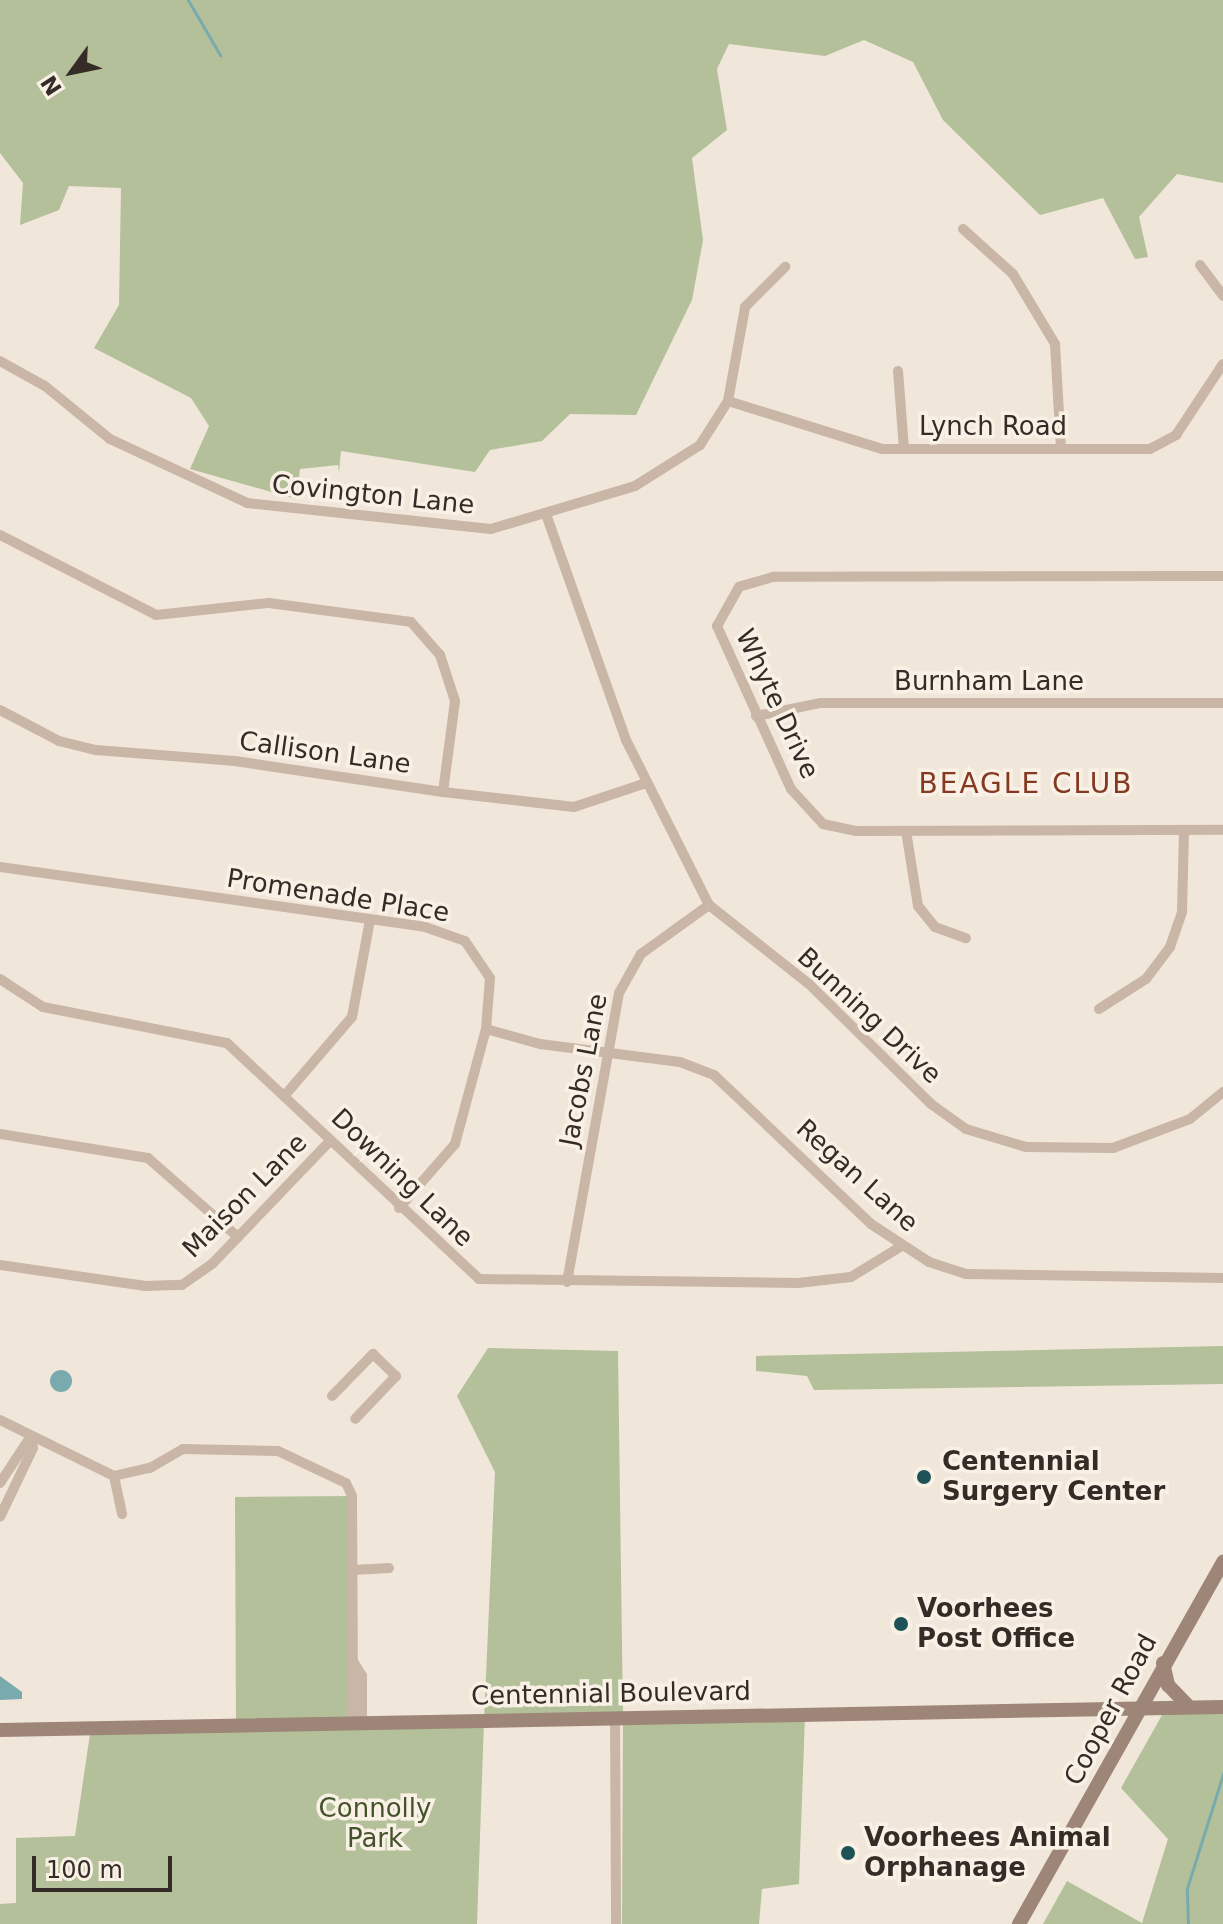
<!DOCTYPE html>
<html>
<head>
<meta charset="utf-8">
<style>
  body { margin:0 }
  #map { position:relative; width:1223px; height:1924px; overflow:hidden; background:#f1e6da; font-family:"DejaVu Sans",sans-serif }
  div>[style] { position:absolute }
  .green>* { inset:0; background:#b3c09a }
  .water>* { inset:0; background:#79abae }
  .round { border-radius:50% }
  .stream>* { height:3px; margin:-1.5px; padding:0 1.5px; transform-origin:1.5px; border-radius:1.5px; background:#79abae }
  .street>* { height:10px; margin:-5px; padding:0 5px; transform-origin:5px; border-radius:5px; background:#c9b6a6 }
  .secondary>* { height:14px; margin:-7px; padding:0 7px; transform-origin:7px; border-radius:7px; background:#9d8577 }
  .dots>* { width:22px; height:22px; translate:-50% -50%; box-sizing:border-box; border:4px solid #f9f1e6; border-radius:50% }
  span { translate:-50% -50%; white-space:nowrap; text-align:center; line-height:1.15; -webkit-text-stroke:7px #f9f1e6; paint-order:stroke }
  .street-label { font-size:26px; color:#352c27 }
  .poi-label { font-size:26px; color:#352c27; font-weight:700 }
  .left { translate:0 -50%; text-align:left }
  .park-label { font-size:26px; color:#44532b }
  .neighbourhood-label { font-size:28px; color:#843920; letter-spacing:2px }
  .north { position:absolute; left:32px; top:32px; width:80px; height:80px; -webkit-text-stroke:6px #f9f1e6; paint-order:stroke; rotate:237deg; font-size:22px; font-weight:700; line-height:32px; text-align:center; color:#352c27 }
  .north::after { content:''; display:block; margin:auto; width:28px; height:36px; background:#352c27; clip-path:polygon(50% 0,100% 100%,50% 72%,0 100%) }
  .scale { position:absolute; left:32px; top:1856px; width:140px; height:36px; box-sizing:border-box; border:4px solid #352c27; border-top:0; padding-left:10px; font-size:24px; line-height:28px; white-space:nowrap; color:#352c27; -webkit-text-stroke:6px #f9f1e6; paint-order:stroke }
</style>
</head>
<body>
<div id="map">
  <div class="green">
    <div style="clip-path:polygon(0 0,1223px 0,1223px 183px,1177px 174px,1139px 217px,1148px 257px,1135px 259px,1103px 198px,1040px 215px,943px 120px,913px 62px,864px 40px,825px 56px,729px 44px,717px 69px,727px 130px,692px 158px,703px 240px,692px 300px,636px 415px,570px 414px,542px 441px,490px 450px,475px 472px,341px 451px,339px 472px,338px 465px,300px 469px,296px 499px,190px 469px,209px 426px,191px 398px,94px 348px,119px 305px,121px 188px,69px 186px,59px 210px,20px 225px,23px 183px,0 153px)"></div>
    <div style="clip-path:polygon(1223px 1346px,1223px 1384px,814px 1390px,807px 1376px,756px 1371px,756px 1356px)"></div>
    <div style="clip-path:polygon(488px 1348px,618px 1351px,623px 1718px,805px 1715px,799px 1884px,762px 1889px,759px 1924px,622px 1924px,623px 1719px,484px 1721px,477px 1924px,0 1924px,0 1904px,16px 1903px,16px 1838px,75px 1836px,91px 1727px,236px 1725px,235px 1497px,352px 1496px,354px 1723px,484px 1721px,495px 1472px,457px 1396px)"></div>
    <div style="clip-path:polygon(1223px 1707px,1223px 1924px,1043px 1924px,1067px 1881px,1142px 1923px,1168px 1839px,1121px 1788px,1166px 1708px)"></div>
  </div>
  <div class="water">
    <div class="round" style="left:50px;top:1370px;width:22px;height:22px"></div>
    <div style="clip-path:polygon(0 1676px,22px 1692px,22px 1699px,0 1700px)"></div>
  </div>
  <div class="stream">
    <div style="left:188px;top:0;width:64px;rotate:59.8deg"></div>
    <div style="left:1188px;top:1924px;width:36px;rotate:-92deg"></div>
    <div style="left:1187px;top:1888px;width:120px;rotate:-72.5deg"></div>
  </div>
  <div class="street">
    <div style="left:963px;top:229px;width:67px;rotate:42deg"></div>
    <div style="left:1013px;top:274px;width:82px;rotate:59deg"></div>
    <div style="left:1055px;top:344px;width:105px;rotate:86.7deg"></div>
    <div style="left:1200px;top:265px;width:39px;rotate:53deg"></div>
    <div style="left:0;top:361px;width:51px;rotate:29.1deg"></div>
    <div style="left:45px;top:386px;width:84px;rotate:39.2deg"></div>
    <div style="left:110px;top:439px;width:151px;rotate:25deg"></div>
    <div style="left:247px;top:503px;width:245px;rotate:6.1deg"></div>
    <div style="left:491px;top:529px;width:150px;rotate:-16.6deg"></div>
    <div style="left:635px;top:486px;width:77px;rotate:-32.2deg"></div>
    <div style="left:700px;top:445px;width:52px;rotate:-57.5deg"></div>
    <div style="left:728px;top:401px;width:96px;rotate:-79.7deg"></div>
    <div style="left:745px;top:307px;width:57px;rotate:-45deg"></div>
    <div style="left:898px;top:371px;width:78px;rotate:85.6deg"></div>
    <div style="left:728px;top:401px;width:161px;rotate:17.3deg"></div>
    <div style="left:882px;top:449px;width:268px"></div>
    <div style="left:1150px;top:449px;width:30px;rotate:-28deg"></div>
    <div style="left:1176px;top:435px;width:85px;rotate:-56.5deg"></div>
    <div style="left:547px;top:517px;width:237px;rotate:70.5deg"></div>
    <div style="left:626px;top:740px;width:185px;rotate:63.3deg"></div>
    <div style="left:709px;top:905px;width:127px;rotate:38.3deg"></div>
    <div style="left:809px;top:984px;width:171px;rotate:44.5deg"></div>
    <div style="left:931px;top:1104px;width:43px;rotate:35.5deg"></div>
    <div style="left:966px;top:1129px;width:63px;rotate:16.7deg"></div>
    <div style="left:1026px;top:1147px;width:87px;rotate:0.7deg"></div>
    <div style="left:1113px;top:1148px;width:82px;rotate:-20.6deg"></div>
    <div style="left:1190px;top:1119px;width:43px;rotate:-39.3deg"></div>
    <div style="left:0;top:535px;width:175px;rotate:27.1deg"></div>
    <div style="left:156px;top:615px;width:114px;rotate:-6.1deg"></div>
    <div style="left:269px;top:603px;width:143px;rotate:7.6deg"></div>
    <div style="left:411px;top:622px;width:44px;rotate:48.7deg"></div>
    <div style="left:440px;top:655px;width:48px;rotate:71.9deg"></div>
    <div style="left:455px;top:701px;width:92px;rotate:97.5deg"></div>
    <div style="left:1223px;top:576px;width:450px;rotate:179.9deg"></div>
    <div style="left:773px;top:577px;width:35px;rotate:164deg"></div>
    <div style="left:739px;top:587px;width:45px;rotate:119.4deg"></div>
    <div style="left:717px;top:626px;width:179px;rotate:65.6deg"></div>
    <div style="left:791px;top:789px;width:47px;rotate:47.6deg"></div>
    <div style="left:823px;top:824px;width:33px;rotate:12deg"></div>
    <div style="left:855px;top:831px;width:368px;rotate:-0.2deg"></div>
    <div style="left:0;top:710px;width:67px;rotate:27.7deg"></div>
    <div style="left:59px;top:741px;width:38px;rotate:14deg"></div>
    <div style="left:96px;top:750px;width:139px;rotate:4.5deg"></div>
    <div style="left:235px;top:761px;width:210px;rotate:8.5deg"></div>
    <div style="left:443px;top:792px;width:132px;rotate:6.5deg"></div>
    <div style="left:574px;top:807px;width:76px;rotate:-18.4deg"></div>
    <div style="left:756px;top:716px;width:65px;rotate:-11.5deg"></div>
    <div style="left:820px;top:703px;width:403px"></div>
    <div style="left:906px;top:831px;width:76px;rotate:80.9deg"></div>
    <div style="left:918px;top:906px;width:27px;rotate:51deg"></div>
    <div style="left:935px;top:927px;width:33px;rotate:20deg"></div>
    <div style="left:0;top:867px;width:429px;rotate:8deg"></div>
    <div style="left:425px;top:927px;width:42px;rotate:19.3deg"></div>
    <div style="left:465px;top:941px;width:45px;rotate:56deg"></div>
    <div style="left:490px;top:978px;width:51px;rotate:94.5deg"></div>
    <div style="left:486px;top:1029px;width:119px;rotate:105.1deg"></div>
    <div style="left:455px;top:1144px;width:85px;rotate:131.2deg"></div>
    <div style="left:0;top:979px;width:51px;rotate:33.1deg"></div>
    <div style="left:43px;top:1007px;width:187px;rotate:11.1deg"></div>
    <div style="left:227px;top:1043px;width:345px;rotate:43.1deg"></div>
    <div style="left:479px;top:1279px;width:319px;rotate:0.7deg"></div>
    <div style="left:798px;top:1283px;width:53px;rotate:-6.5deg"></div>
    <div style="left:851px;top:1277px;width:57px;rotate:-31.5deg"></div>
    <div style="left:1099px;top:1009px;width:56px;rotate:-32.6deg"></div>
    <div style="left:1146px;top:979px;width:40px;rotate:-53deg"></div>
    <div style="left:1170px;top:947px;width:37px;rotate:-71deg"></div>
    <div style="left:1182px;top:912px;width:81px;rotate:-88.6deg"></div>
    <div style="left:486px;top:1029px;width:56px;rotate:15.5deg"></div>
    <div style="left:540px;top:1044px;width:141px;rotate:7.3deg"></div>
    <div style="left:680px;top:1062px;width:36px;rotate:21deg"></div>
    <div style="left:714px;top:1075px;width:216px;rotate:43.5deg"></div>
    <div style="left:871px;top:1224px;width:69px;rotate:33.2deg"></div>
    <div style="left:929px;top:1262px;width:39px;rotate:18deg"></div>
    <div style="left:966px;top:1274px;width:257px;rotate:0.9deg"></div>
    <div style="left:286px;top:1094px;width:101px;rotate:-49.4deg"></div>
    <div style="left:352px;top:1017px;width:99px;rotate:-79.5deg"></div>
    <div style="left:0;top:1134px;width:150px;rotate:9.2deg"></div>
    <div style="left:148px;top:1158px;width:120px;rotate:41.3deg"></div>
    <div style="left:0;top:1265px;width:147px;rotate:8.2deg"></div>
    <div style="left:145px;top:1286px;width:37px;rotate:-2deg"></div>
    <div style="left:182px;top:1285px;width:38px;rotate:-35deg"></div>
    <div style="left:213px;top:1263px;width:170px;rotate:-46.2deg"></div>
    <div style="left:567px;top:1282px;width:294px;rotate:-79.8deg"></div>
    <div style="left:619px;top:993px;width:45px;rotate:-60.6deg"></div>
    <div style="left:641px;top:954px;width:84px;rotate:-35.8deg"></div>
    <div style="left:332px;top:1396px;width:59px;rotate:-45.7deg"></div>
    <div style="left:373px;top:1354px;width:32px;rotate:44deg"></div>
    <div style="left:396px;top:1376px;width:59px;rotate:133.6deg"></div>
    <div style="left:0;top:1420px;width:127px;rotate:26.2deg"></div>
    <div style="left:114px;top:1476px;width:37px;rotate:-13deg"></div>
    <div style="left:150px;top:1468px;width:38px;rotate:-30deg"></div>
    <div style="left:183px;top:1449px;width:95px;rotate:1.2deg"></div>
    <div style="left:278px;top:1451px;width:75px;rotate:25.2deg"></div>
    <div style="left:346px;top:1483px;width:14px;rotate:65deg"></div>
    <div style="left:352px;top:1496px;width:227px;rotate:89.7deg"></div>
    <div style="left:114px;top:1476px;width:39px;rotate:78deg"></div>
    <div style="left:0;top:1483px;width:56px;rotate:-56.6deg"></div>
    <div style="left:31px;top:1436px;width:12px;rotate:81deg"></div>
    <div style="left:33px;top:1448px;width:76px;rotate:115.6deg"></div>
    <div style="left:353px;top:1570px;width:36px;rotate:-3deg"></div>
    <div style="left:354px;top:1663px;width:15px;rotate:58deg"></div>
    <div style="left:362px;top:1676px;width:47px;rotate:90deg"></div>
    <div style="left:615px;top:1718px;width:206px;rotate:89.7deg"></div>
  </div>
  <div class="secondary">
    <div style="left:1163px;top:1663px;width:23px;rotate:77deg"></div>
    <div style="left:1168px;top:1685px;width:30px;rotate:46deg"></div>
    <div style="left:0;top:1730px;width:1223px;rotate:-1.08deg"></div>
    <div style="left:1019px;top:1924px;width:416px;rotate:-60.6deg"></div>
  </div>
  <div class="dots">
    <div style="left:924px;top:1477px;background:#1d5256"></div>
    <div style="left:901px;top:1624px;background:#1d5256"></div>
    <div style="left:848px;top:1853px;background:#1d5256"></div>
  </div>
  <div class="street-label">
    <span style="left:993px;top:427px">Lynch Road</span>
    <span style="left:373px;top:495px;rotate:6deg">Covington Lane</span>
    <span style="left:989px;top:682px">Burnham Lane</span>
    <span style="left:777px;top:704px;rotate:65deg">Whyte Drive</span>
    <span style="left:325px;top:753px;rotate:8deg">Callison Lane</span>
    <span style="left:338px;top:896px;rotate:9deg">Promenade Place</span>
    <span style="left:869px;top:1016px;rotate:43deg">Bunning Drive</span>
    <span style="left:584px;top:1070px;rotate:-79deg">Jacobs Lane</span>
    <span style="left:857px;top:1176px;rotate:42deg">Regan Lane</span>
    <span style="left:402px;top:1178px;rotate:44deg">Downing Lane</span>
    <span style="left:245px;top:1196px;rotate:-45deg">Maison Lane</span>
    <span style="left:611px;top:1694px;rotate:-1deg">Centennial Boulevard</span>
    <span style="left:1111px;top:1710px;rotate:-62deg">Cooper Road</span>
  </div>
  <div class="poi-label">
    <span class="left" style="left:942px;top:1477px">Centennial<br>Surgery Center</span>
    <span class="left" style="left:917px;top:1624px">Voorhees<br>Post Office</span>
    <span class="left" style="left:864px;top:1853px">Voorhees Animal<br>Orphanage</span>
  </div>
  <div class="park-label">
    <span style="left:375px;top:1824px">Connolly<br>Park</span>
  </div>
  <div class="neighbourhood-label">
    <span style="left:1026px;top:784px">BEAGLE CLUB</span>
  </div>
  <div class="north">N</div>
  <div class="scale">100 m</div>
</div>
</body>
</html>
